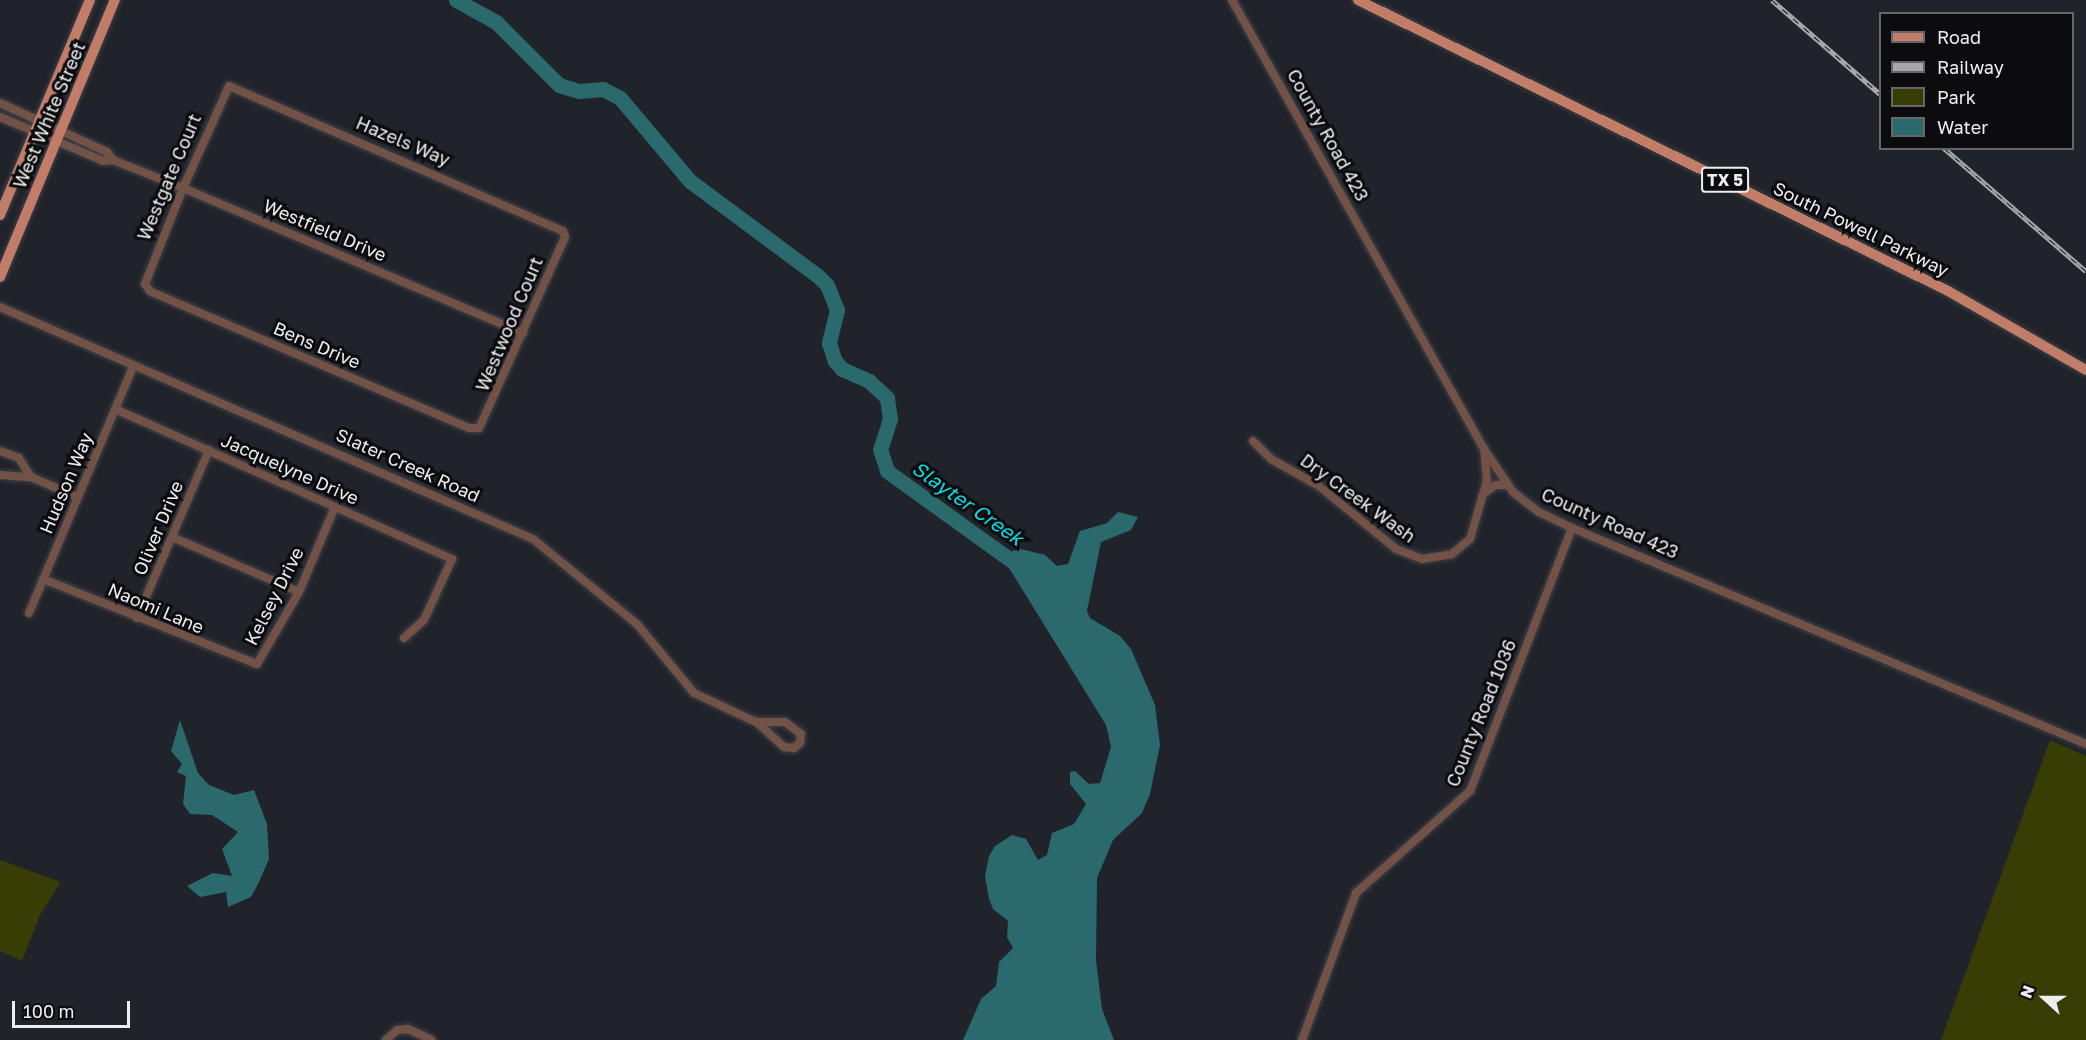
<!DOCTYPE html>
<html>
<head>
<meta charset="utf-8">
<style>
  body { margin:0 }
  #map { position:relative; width:2086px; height:1040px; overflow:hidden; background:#21232a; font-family:"Golos Text",sans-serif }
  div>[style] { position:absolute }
  .green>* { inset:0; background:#373d04 }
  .water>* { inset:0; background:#2a696c }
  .river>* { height:15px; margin:-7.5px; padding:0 7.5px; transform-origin:7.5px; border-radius:7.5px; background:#2a696c }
  .roads { filter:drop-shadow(0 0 2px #3d3f46) drop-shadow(0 0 2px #3d3f46) }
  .minor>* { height:8px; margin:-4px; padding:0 4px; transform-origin:4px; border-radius:4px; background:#725146 }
  .major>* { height:10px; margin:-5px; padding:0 5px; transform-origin:5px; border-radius:5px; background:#c17d67 }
  .rail>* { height:4.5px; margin-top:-2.25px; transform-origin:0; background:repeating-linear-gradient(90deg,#0c0c0f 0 7px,#a5a7ac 0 14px); box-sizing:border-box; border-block:2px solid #a5a7ac }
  span { translate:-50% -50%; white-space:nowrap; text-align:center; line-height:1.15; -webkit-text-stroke:6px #0c0c0f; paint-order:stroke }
  .shield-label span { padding:2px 4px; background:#0c0c0f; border:2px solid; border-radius:4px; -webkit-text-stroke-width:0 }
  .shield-label { font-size:16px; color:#eceef2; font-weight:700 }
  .street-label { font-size:18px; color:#eceef2 }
  .water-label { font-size:20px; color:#07dbe2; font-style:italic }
  .legend { position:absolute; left:1879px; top:12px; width:195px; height:138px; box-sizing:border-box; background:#0c0c0f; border:2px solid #66666a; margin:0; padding:8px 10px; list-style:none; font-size:18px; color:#eceef2 }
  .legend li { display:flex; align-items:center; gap:12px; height:30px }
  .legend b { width:30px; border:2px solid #66666a }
  .north { position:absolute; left:2014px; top:968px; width:60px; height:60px; -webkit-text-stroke:4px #0c0c0f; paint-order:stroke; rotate:291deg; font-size:16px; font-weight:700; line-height:24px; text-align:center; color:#eceef2 }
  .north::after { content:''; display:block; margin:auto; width:21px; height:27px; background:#eceef2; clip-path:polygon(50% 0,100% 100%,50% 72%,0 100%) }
  .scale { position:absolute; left:12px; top:1001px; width:118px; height:27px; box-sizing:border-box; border:3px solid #eceef2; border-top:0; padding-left:8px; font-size:18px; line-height:21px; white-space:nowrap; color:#eceef2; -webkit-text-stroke:4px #0c0c0f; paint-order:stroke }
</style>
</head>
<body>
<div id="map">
  <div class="green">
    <div style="clip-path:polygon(2050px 740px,2086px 756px,2086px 1040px,1941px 1040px)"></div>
    <div style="clip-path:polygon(0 860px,61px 882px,40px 915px,22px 961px,0 951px)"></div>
  </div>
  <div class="water">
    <div style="clip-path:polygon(1118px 512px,1138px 517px,1131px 530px,1101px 542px,1087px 611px,1090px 618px,1120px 636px,1131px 649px,1155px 705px,1160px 745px,1150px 794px,1142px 813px,1113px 840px,1097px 878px,1096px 960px,1102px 1009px,1114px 1040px,963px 1040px,981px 999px,996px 986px,999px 962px,1013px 948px,1007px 937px,1008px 921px,993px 909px,989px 899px,985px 876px,989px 856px,995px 846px,1012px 835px,1026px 839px,1038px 860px,1047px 855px,1052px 833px,1074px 824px,1086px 804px,1070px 784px,1070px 772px,1075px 771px,1089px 784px,1100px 783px,1111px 747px,1106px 725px,1006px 563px,1012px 551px,1021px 549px,1045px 555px,1057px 566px,1068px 564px,1080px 531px,1107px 523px)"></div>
    <div style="clip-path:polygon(180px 720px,198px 773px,209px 785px,234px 795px,254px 790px,267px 824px,269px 859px,258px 884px,251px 897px,228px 907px,226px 892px,200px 897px,187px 886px,213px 873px,232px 876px,222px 849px,238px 832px,212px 815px,190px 814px,183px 804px,186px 776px,177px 772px,182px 764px,171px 751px)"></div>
  </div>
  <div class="river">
    <div style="left:456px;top:0;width:46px;rotate:28.8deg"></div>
    <div style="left:496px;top:22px;width:89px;rotate:45deg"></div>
    <div style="left:559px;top:85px;width:21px;rotate:17deg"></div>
    <div style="left:579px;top:91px;width:24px;rotate:-5deg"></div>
    <div style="left:603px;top:89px;width:19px;rotate:28deg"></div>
    <div style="left:620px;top:98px;width:109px;rotate:49.9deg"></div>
    <div style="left:690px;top:181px;width:159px;rotate:36.6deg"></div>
    <div style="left:818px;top:276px;width:13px;rotate:45deg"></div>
    <div style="left:827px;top:285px;width:27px;rotate:68deg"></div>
    <div style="left:837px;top:310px;width:34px;rotate:104deg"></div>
    <div style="left:829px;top:343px;width:19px;rotate:72deg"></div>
    <div style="left:835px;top:361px;width:11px;rotate:49deg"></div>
    <div style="left:842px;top:369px;width:30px;rotate:24deg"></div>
    <div style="left:869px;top:381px;width:25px;rotate:43deg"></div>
    <div style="left:887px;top:398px;width:21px;rotate:82deg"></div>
    <div style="left:890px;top:419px;width:32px;rotate:108deg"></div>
    <div style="left:880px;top:449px;width:23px;rotate:72deg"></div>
    <div style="left:887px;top:471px;width:168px;rotate:35.8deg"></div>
  </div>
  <div class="roads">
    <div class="minor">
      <div style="left:1232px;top:0;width:515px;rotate:60.7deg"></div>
      <div style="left:1484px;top:449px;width:52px;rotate:56deg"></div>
      <div style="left:1513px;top:492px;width:33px;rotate:38deg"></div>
      <div style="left:1539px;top:512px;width:37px;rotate:26deg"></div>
      <div style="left:1572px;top:528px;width:558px;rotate:22.79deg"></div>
      <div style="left:229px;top:86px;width:364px;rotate:23.5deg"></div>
      <div style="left:563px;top:231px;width:6px;rotate:72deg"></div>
      <div style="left:565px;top:237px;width:209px;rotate:114.2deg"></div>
      <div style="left:479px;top:428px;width:10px;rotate:180deg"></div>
      <div style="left:469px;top:428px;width:347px;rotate:-156.8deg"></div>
      <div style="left:150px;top:291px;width:9px;rotate:-126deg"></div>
      <div style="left:145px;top:284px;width:103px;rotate:-68.4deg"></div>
      <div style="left:183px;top:188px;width:112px;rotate:-65.7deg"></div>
      <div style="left:0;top:103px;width:118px;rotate:24.6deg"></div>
      <div style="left:107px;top:152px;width:10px;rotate:53deg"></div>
      <div style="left:0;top:117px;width:112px;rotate:23.1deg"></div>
      <div style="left:103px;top:161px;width:10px;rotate:-6deg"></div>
      <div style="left:113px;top:160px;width:75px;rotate:21.8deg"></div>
      <div style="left:183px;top:188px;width:370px;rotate:23.1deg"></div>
      <div style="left:0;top:307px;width:581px;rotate:23.52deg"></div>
      <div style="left:533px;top:539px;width:134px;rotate:39.3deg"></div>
      <div style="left:637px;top:624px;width:89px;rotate:50.4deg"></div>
      <div style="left:694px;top:693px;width:68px;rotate:25.1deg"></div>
      <div style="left:756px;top:722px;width:29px"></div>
      <div style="left:785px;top:722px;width:20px;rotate:37deg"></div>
      <div style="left:801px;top:734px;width:9px;rotate:96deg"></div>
      <div style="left:800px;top:743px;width:8px;rotate:140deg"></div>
      <div style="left:794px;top:748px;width:10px;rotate:-174deg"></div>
      <div style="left:784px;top:747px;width:38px;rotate:-138deg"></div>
      <div style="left:115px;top:409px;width:369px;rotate:24deg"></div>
      <div style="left:452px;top:559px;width:67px;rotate:114.7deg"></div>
      <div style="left:424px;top:620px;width:27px;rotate:138deg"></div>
      <div style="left:1253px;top:441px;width:25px;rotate:45deg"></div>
      <div style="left:1271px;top:459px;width:55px;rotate:29.4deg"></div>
      <div style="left:1319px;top:486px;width:99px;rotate:39.3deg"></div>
      <div style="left:1396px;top:549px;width:28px;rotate:21deg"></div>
      <div style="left:1422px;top:559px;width:30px;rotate:-9deg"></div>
      <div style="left:1452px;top:554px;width:23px;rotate:-40deg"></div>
      <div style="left:1470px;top:539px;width:60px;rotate:-73.7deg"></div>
      <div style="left:1487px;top:481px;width:32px;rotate:-95deg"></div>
      <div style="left:0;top:451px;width:20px;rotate:20deg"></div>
      <div style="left:19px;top:458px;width:22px;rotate:58deg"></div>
      <div style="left:0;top:475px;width:31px;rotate:4deg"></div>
      <div style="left:31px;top:477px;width:50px;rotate:23.5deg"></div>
      <div style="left:1484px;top:493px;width:14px;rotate:-34deg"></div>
      <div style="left:1496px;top:485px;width:11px"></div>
      <div style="left:172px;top:537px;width:138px;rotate:23.4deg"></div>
      <div style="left:43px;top:579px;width:230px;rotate:21.7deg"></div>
      <div style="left:257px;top:664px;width:83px;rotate:-59.7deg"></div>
      <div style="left:299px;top:592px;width:90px;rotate:-67.1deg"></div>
      <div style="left:29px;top:613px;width:269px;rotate:-67.1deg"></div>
      <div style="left:137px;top:618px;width:183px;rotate:-66.8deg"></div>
      <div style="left:386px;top:1040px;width:15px;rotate:-42deg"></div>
      <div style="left:397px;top:1030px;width:11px;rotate:-5deg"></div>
      <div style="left:408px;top:1029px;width:26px;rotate:25deg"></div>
      <div style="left:1302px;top:1040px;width:157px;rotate:-69.8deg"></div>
      <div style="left:1356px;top:893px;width:153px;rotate:-41.8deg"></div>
      <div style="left:1470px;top:791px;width:282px;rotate:-68.8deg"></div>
    </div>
    <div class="major">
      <div style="left:1358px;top:0;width:658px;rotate:26.25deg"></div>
      <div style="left:1948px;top:291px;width:159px;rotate:29.8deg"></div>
      <div style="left:0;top:215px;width:233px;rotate:-67.3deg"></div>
      <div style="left:0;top:277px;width:300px;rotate:-67.5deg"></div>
    </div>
  </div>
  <div class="rail">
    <div style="left:1772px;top:0;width:143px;rotate:41deg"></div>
    <div style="left:1944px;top:148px;width:188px;rotate:40.9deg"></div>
  </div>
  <div class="shield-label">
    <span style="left:1725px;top:180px">TX 5</span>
  </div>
  <div class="street-label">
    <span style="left:49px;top:115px;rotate:-67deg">West White Street</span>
    <span style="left:1328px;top:135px;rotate:61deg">County Road 423</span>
    <span style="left:403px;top:141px;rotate:23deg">Hazels Way</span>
    <span style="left:169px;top:177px;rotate:-67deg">Westgate Court</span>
    <span style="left:1861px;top:229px;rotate:26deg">South Powell Parkway</span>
    <span style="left:325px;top:230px;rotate:23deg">Westfield Drive</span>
    <span style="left:509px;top:324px;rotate:-67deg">Westwood Court</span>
    <span style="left:317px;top:345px;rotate:23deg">Bens Drive</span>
    <span style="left:408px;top:465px;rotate:24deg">Slater Creek Road</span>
    <span style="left:290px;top:469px;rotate:24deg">Jacquelyne Drive</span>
    <span style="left:66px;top:483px;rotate:-67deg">Hudson Way</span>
    <span style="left:1358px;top:498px;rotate:36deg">Dry Creek Wash</span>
    <span style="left:1610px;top:523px;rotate:24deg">County Road 423</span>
    <span style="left:158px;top:528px;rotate:-67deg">Oliver Drive</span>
    <span style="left:274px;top:596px;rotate:-63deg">Kelsey Drive</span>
    <span style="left:156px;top:608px;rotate:23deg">Naomi Lane</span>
    <span style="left:1481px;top:713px;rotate:-68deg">County Road 1036</span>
  </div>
  <div class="water-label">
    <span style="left:968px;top:503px;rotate:35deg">Slayter Creek</span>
  </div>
  <ul class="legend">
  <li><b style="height:8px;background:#c17d67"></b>Road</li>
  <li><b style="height:8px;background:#a5a7ac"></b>Railway</li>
  <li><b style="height:16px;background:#373d04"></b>Park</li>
  <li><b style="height:16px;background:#2a696c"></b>Water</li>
  </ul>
  <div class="north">N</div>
  <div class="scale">100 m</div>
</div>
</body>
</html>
